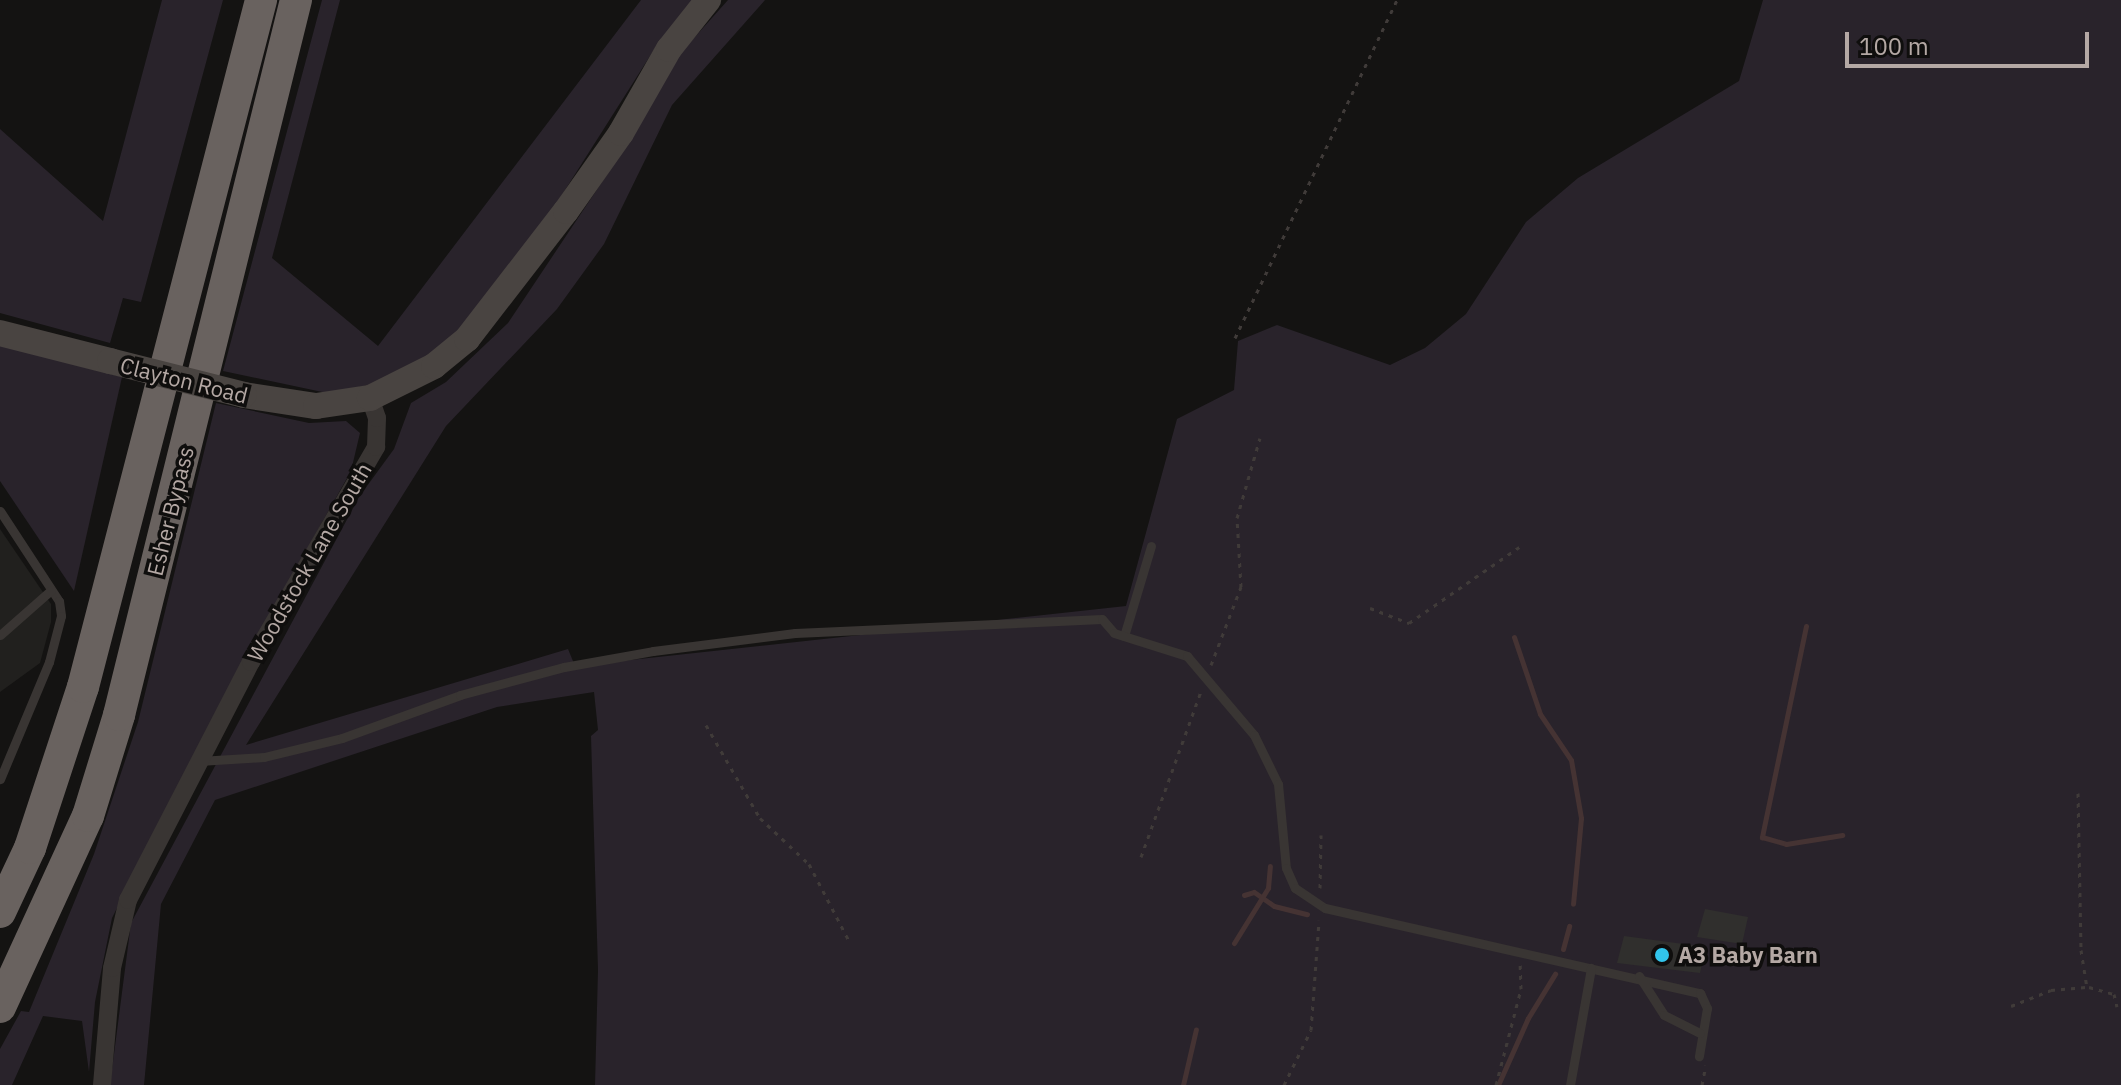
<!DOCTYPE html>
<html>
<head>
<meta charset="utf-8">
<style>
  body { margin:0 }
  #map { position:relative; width:2121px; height:1085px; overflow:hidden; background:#141312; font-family:"IBM Plex Sans",sans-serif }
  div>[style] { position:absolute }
  .built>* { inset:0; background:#21201e }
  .green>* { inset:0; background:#29232b }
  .stream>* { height:5px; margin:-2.5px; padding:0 2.5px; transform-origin:2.5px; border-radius:2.5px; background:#453333 }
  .building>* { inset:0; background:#302f2d }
  .path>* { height:3px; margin-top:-1.5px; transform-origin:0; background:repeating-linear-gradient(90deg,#403b39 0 4px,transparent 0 10px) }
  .lane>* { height:9px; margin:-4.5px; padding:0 4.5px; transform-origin:4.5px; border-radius:4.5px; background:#393533 }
  .street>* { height:18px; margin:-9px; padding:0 9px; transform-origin:9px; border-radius:9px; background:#393533 }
  .secondary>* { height:26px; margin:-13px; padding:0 13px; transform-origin:13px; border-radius:13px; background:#494441 }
  .highway>* { height:32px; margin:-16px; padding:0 16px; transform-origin:16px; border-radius:16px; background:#69625f }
  .secondary-bridge>* { height:26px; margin:-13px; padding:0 13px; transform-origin:13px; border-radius:13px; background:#494441 }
  .dots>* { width:22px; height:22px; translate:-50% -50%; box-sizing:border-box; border:4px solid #0f0e0d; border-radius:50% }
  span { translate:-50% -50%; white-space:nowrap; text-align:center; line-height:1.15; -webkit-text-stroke:7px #0f0e0d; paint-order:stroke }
  .street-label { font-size:22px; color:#b4a8a4 }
  .poi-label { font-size:22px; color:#b4a8a4; font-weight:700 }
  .left { translate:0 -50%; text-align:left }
  .scale { position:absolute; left:1845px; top:32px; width:244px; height:36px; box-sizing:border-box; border:4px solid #b4a8a4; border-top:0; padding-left:10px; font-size:24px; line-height:28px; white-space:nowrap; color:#b4a8a4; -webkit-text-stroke:6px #0f0e0d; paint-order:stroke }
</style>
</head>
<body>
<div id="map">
  <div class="built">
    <div style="clip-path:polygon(0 529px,51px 604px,51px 622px,40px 663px,0 692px)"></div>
  </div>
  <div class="green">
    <div style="clip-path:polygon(162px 0,223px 0,141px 302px,123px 298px,110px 343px,0 313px,0 129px,103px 221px)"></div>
    <div style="clip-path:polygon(322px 0,340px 0,272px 258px,378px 346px,641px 0,696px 0,657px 45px,539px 231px,450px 343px,385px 382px,327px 393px,223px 371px)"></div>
    <div style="clip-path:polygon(728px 0,765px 0,672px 105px,604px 244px,557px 309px,446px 426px,246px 745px,568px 649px,575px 666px,1126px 606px,1177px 419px,1234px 390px,1238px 341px,1277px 325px,1390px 365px,1425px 348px,1466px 314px,1526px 222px,1578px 178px,1739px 81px,1763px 0,2121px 0,2121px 1085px,595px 1085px,598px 970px,591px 736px,598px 730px,594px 692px,497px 707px,215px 800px,161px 904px,144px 1085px,110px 1085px,131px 923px,359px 497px,394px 449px,411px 403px,446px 382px,508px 323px,618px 158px,677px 57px)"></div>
    <div style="clip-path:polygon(0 345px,122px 377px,74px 591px,0 481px)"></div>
    <div style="clip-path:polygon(216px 403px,309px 423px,346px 421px,360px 433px,351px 471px,224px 696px,112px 918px,95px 1002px,89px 1072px,82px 1021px,43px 1016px,12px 1085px,0 1085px,0 1049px,21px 1011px,29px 1012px,94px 854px,138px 722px)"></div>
  </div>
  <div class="stream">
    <div style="left:1806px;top:626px;width:216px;rotate:101.8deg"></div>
    <div style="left:1762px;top:837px;width:25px;rotate:16deg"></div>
    <div style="left:1786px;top:844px;width:57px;rotate:-9.1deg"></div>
    <div style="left:1514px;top:637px;width:81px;rotate:71.3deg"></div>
    <div style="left:1540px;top:714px;width:55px;rotate:56deg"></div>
    <div style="left:1571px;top:760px;width:59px;rotate:80.2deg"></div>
    <div style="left:1581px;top:818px;width:86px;rotate:95.3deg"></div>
    <div style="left:1244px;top:895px;width:10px;rotate:-17deg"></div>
    <div style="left:1254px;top:892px;width:24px;rotate:35deg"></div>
    <div style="left:1274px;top:906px;width:34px;rotate:14deg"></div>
    <div style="left:1234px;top:943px;width:65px;rotate:-58.3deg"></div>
    <div style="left:1268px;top:888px;width:22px;rotate:-85deg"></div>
    <div style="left:1563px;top:949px;width:24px;rotate:-75deg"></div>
    <div style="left:1183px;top:1085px;width:57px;rotate:-76.9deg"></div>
    <div style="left:1498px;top:1085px;width:73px;rotate:-65.9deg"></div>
    <div style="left:1528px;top:1018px;width:52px;rotate:-58.5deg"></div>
  </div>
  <div class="building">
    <div style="clip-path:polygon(1705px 909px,1748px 917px,1742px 944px,1697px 937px)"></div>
    <div style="clip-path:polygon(1624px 936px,1706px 947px,1700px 973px,1617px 963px)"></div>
  </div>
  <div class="path">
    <div style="left:1235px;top:338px;width:375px;rotate:-64.4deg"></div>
    <div style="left:1370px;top:608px;width:42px;rotate:21deg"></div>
    <div style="left:1409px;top:623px;width:134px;rotate:-34.6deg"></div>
    <div style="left:1211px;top:665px;width:84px;rotate:-69deg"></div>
    <div style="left:1241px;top:587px;width:69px;rotate:-93.3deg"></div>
    <div style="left:1237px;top:518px;width:83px;rotate:-74deg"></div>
    <div style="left:706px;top:725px;width:108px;rotate:59.9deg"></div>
    <div style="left:760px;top:818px;width:67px;rotate:43.2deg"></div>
    <div style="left:809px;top:864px;width:85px;rotate:62.5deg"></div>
    <div style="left:2078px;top:793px;width:157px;rotate:88.9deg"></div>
    <div style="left:2081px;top:950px;width:39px;rotate:81deg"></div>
    <div style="left:1141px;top:857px;width:177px;rotate:-70.1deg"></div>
    <div style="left:1320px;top:888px;width:53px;rotate:-88.9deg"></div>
    <div style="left:2011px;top:1006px;width:43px;rotate:-21.8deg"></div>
    <div style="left:2051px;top:990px;width:38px;rotate:-5deg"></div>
    <div style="left:2089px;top:987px;width:26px;rotate:16deg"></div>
    <div style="left:2114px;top:994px;width:13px;rotate:77deg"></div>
    <div style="left:1284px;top:1085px;width:61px;rotate:-63.9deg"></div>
    <div style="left:1311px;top:1030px;width:110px;rotate:-85.8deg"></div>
    <div style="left:1496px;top:1085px;width:99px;rotate:-75.4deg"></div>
    <div style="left:1521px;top:989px;width:24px;rotate:-92deg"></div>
    <div style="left:1702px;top:1085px;width:20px;rotate:-79deg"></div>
  </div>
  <div class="lane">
    <div style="left:0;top:511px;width:108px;rotate:56.8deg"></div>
    <div style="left:59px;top:601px;width:15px;rotate:82deg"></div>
    <div style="left:61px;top:616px;width:48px;rotate:104.6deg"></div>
    <div style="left:49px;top:662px;width:127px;rotate:112.7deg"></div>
    <div style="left:0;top:635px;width:68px;rotate:-41.4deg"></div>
    <div style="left:1124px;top:636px;width:94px;rotate:-73.3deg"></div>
    <div style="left:199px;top:761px;width:65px;rotate:-3.5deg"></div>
    <div style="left:264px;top:757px;width:80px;rotate:-13.7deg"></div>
    <div style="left:342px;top:738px;width:126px;rotate:-20deg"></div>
    <div style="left:460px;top:695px;width:108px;rotate:-15.1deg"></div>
    <div style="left:564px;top:667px;width:90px;rotate:-10.2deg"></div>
    <div style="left:653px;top:651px;width:143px;rotate:-7.2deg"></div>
    <div style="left:795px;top:633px;width:307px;rotate:-2.6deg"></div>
    <div style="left:1102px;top:619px;width:18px;rotate:49deg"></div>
    <div style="left:1114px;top:633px;width:77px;rotate:17.5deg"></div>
    <div style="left:1187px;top:656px;width:104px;rotate:49.7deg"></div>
    <div style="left:1254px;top:735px;width:55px;rotate:63.9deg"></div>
    <div style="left:1278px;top:784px;width:84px;rotate:84.6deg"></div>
    <div style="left:1286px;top:868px;width:22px;rotate:66deg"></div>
    <div style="left:1295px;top:888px;width:36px;rotate:34deg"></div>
    <div style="left:1325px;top:908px;width:385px;rotate:12.8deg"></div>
    <div style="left:1700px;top:993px;width:17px;rotate:65deg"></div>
    <div style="left:1707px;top:1008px;width:49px;rotate:99.5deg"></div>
    <div style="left:1639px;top:976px;width:46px;rotate:57.3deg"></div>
    <div style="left:1664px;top:1015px;width:40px;rotate:26.6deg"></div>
    <div style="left:1570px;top:1085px;width:119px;rotate:-79.8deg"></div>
  </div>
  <div class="street">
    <div style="left:102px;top:1085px;width:117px;rotate:-85.1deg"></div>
    <div style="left:112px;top:968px;width:70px;rotate:-76.8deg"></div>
    <div style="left:128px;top:900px;width:268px;rotate:-62.7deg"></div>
    <div style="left:251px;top:662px;width:249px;rotate:-59.8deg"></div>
    <div style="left:376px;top:447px;width:29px;rotate:-88deg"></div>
    <div style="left:377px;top:418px;width:21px;rotate:-109deg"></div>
  </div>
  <div class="secondary">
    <div style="left:0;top:333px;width:114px;rotate:14.3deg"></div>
    <div style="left:244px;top:395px;width:73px;rotate:8.7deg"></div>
    <div style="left:316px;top:406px;width:55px;rotate:-8.4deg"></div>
    <div style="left:370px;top:398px;width:72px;rotate:-26.6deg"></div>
    <div style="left:434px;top:366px;width:43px;rotate:-39.3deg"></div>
    <div style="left:467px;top:339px;width:162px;rotate:-52.3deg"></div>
    <div style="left:566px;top:211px;width:95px;rotate:-54.8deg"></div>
    <div style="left:621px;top:133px;width:97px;rotate:-60.3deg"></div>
    <div style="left:669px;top:49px;width:63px;rotate:-51.5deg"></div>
  </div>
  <div class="highway">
    <div style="left:0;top:912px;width:71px;rotate:-64.9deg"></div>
    <div style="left:30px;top:848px;width:169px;rotate:-71.8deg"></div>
    <div style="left:83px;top:687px;width:710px;rotate:-75.47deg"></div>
    <div style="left:0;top:1007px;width:210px;rotate:-65.3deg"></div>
    <div style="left:88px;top:816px;width:106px;rotate:-72.9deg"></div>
    <div style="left:119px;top:715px;width:737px;rotate:-76.1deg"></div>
  </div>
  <div class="secondary-bridge">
    <div style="left:110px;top:361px;width:138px;rotate:14.2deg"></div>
  </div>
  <div class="dots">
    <div style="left:1662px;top:955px;background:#32c5ec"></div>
  </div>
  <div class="street-label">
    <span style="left:184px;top:380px;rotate:14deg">Clayton Road</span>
    <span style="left:170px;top:511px;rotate:-76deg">Esher Bypass</span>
    <span style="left:309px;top:562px;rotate:-60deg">Woodstock Lane South</span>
  </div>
  <div class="poi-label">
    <span class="left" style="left:1678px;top:955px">A3 Baby Barn</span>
  </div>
  <div class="scale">100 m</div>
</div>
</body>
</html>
